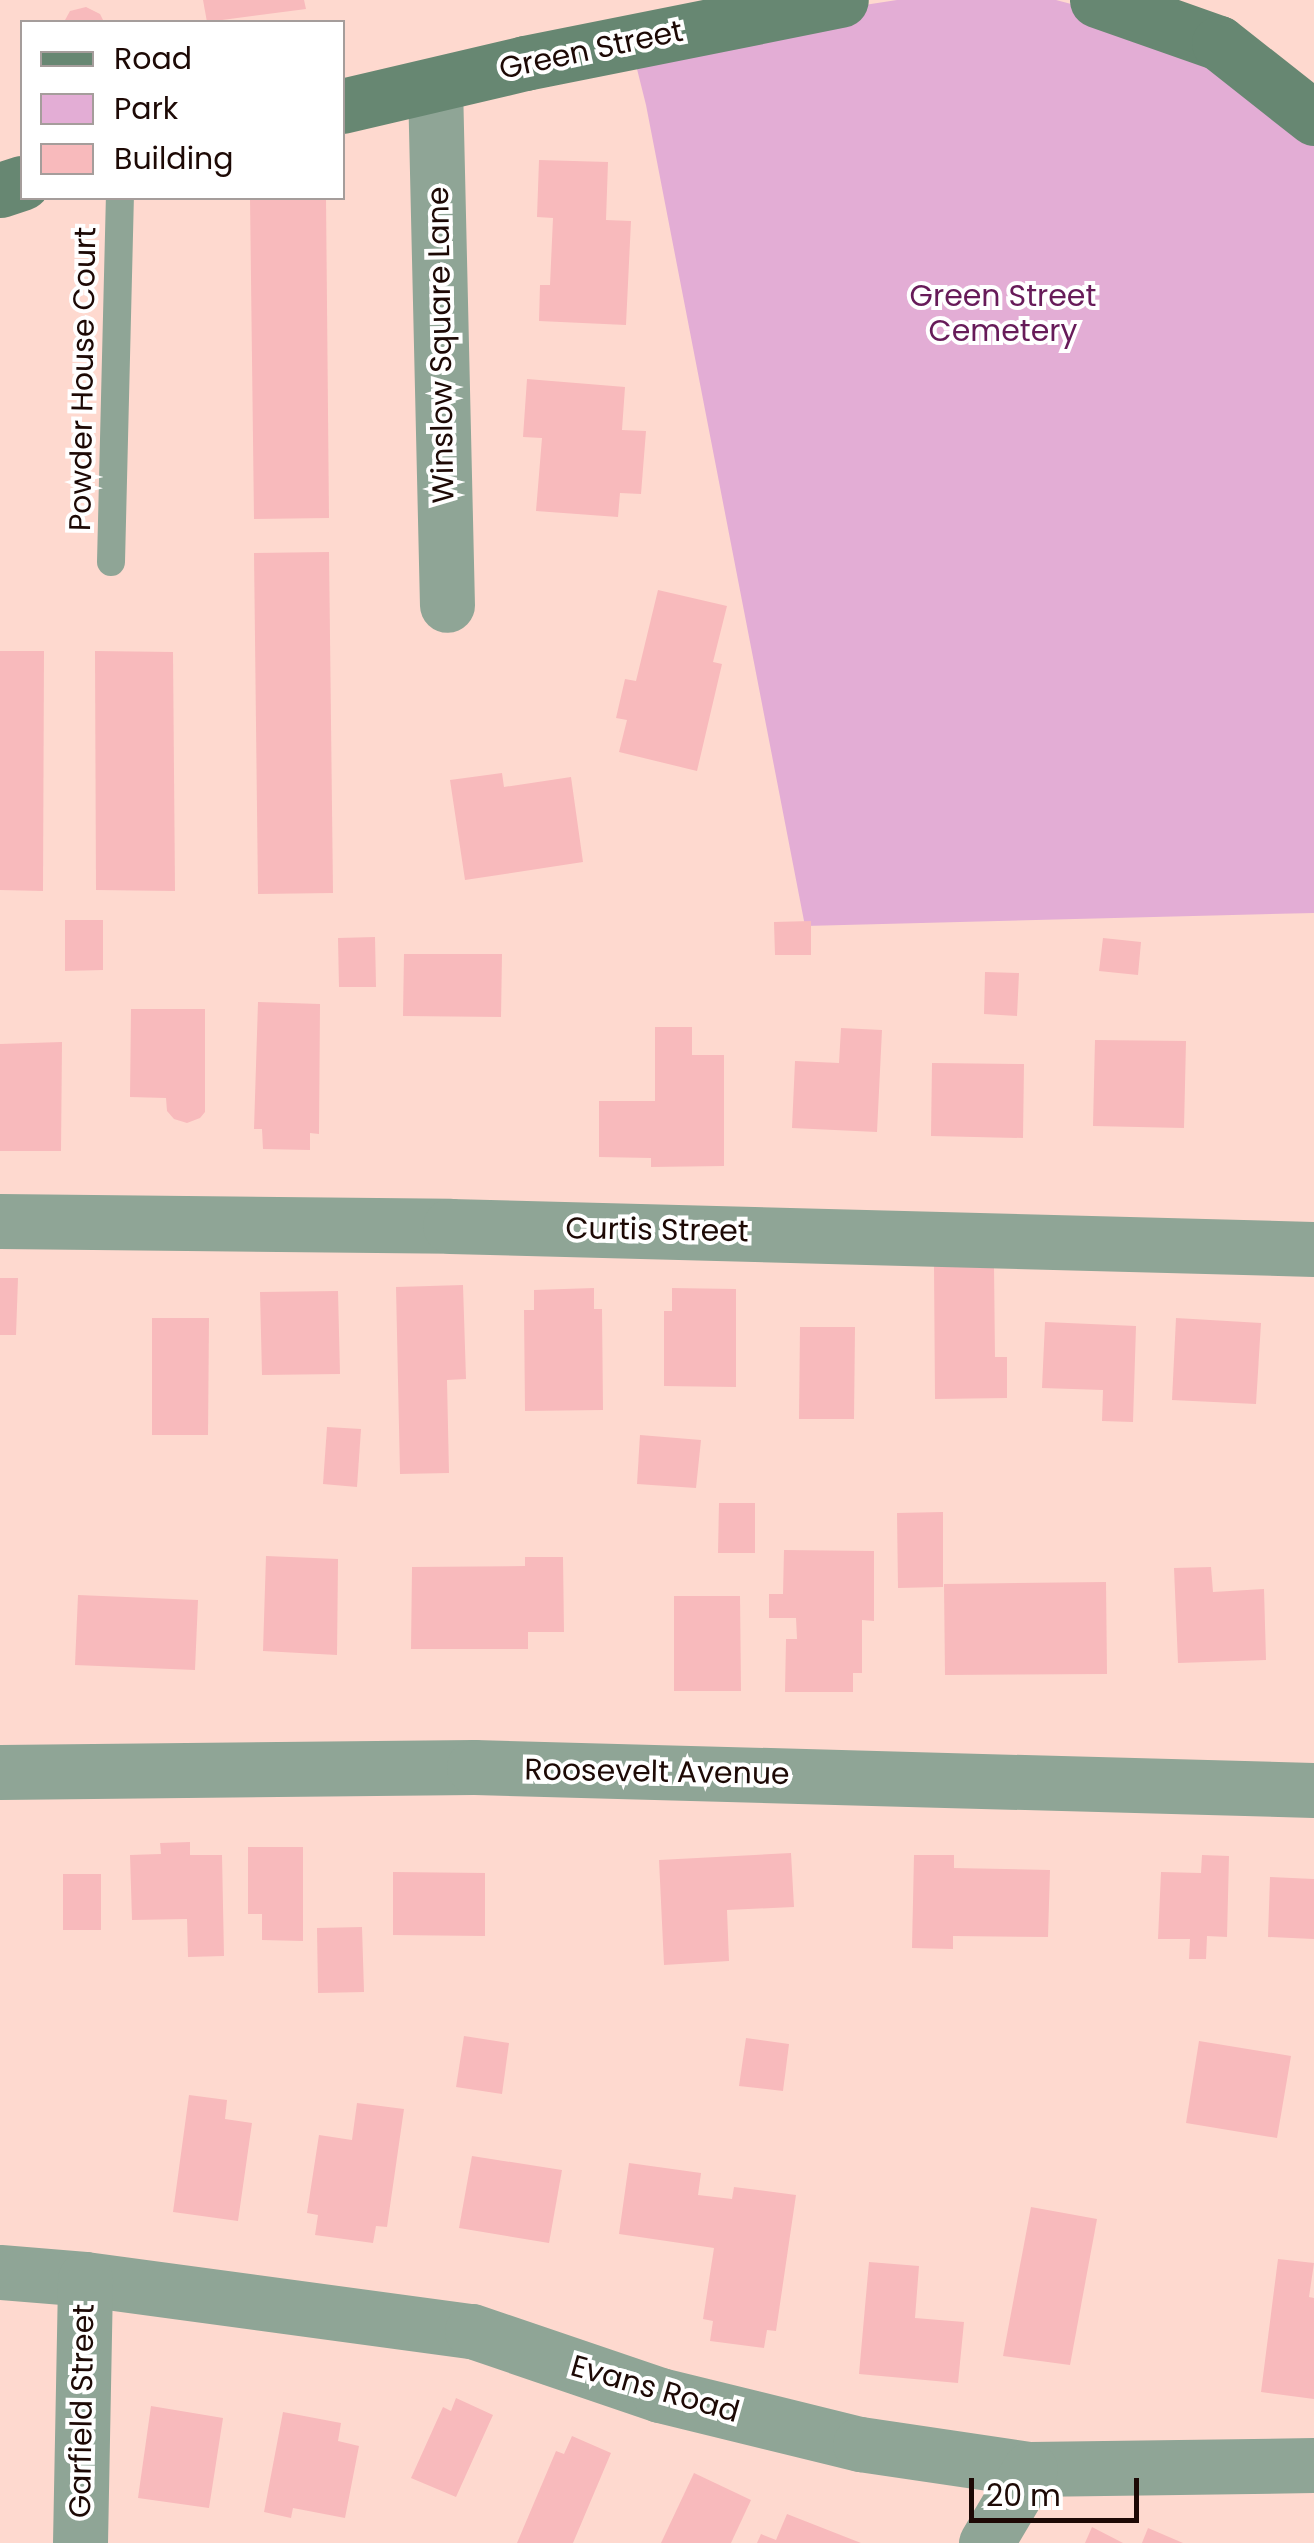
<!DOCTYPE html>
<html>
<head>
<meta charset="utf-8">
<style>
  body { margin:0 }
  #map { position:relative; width:1314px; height:2543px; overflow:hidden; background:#fed9cf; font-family:Poppins,sans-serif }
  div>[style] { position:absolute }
  .green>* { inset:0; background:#e3add5 }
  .building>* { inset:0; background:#f8babc }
  .service>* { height:28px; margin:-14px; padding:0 14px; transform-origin:14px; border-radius:14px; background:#8fa596 }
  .minor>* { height:55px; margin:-27.5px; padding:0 27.5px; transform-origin:27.5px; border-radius:27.5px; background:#8fa596 }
  .secondary>* { height:55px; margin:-27.5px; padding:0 27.5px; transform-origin:27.5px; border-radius:27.5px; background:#678772 }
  span { translate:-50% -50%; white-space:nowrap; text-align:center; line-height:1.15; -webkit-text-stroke:8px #fff; paint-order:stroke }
  .street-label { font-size:30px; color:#1d0905 }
  .park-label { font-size:30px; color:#671b59 }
  .legend { position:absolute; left:20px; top:20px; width:325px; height:180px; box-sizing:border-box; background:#fff; border:2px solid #a59d9b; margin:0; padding:12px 18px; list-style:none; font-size:30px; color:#1d0905 }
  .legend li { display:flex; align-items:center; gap:20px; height:50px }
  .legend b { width:50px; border:2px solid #a59d9b }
  .scale { position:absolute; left:969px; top:2478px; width:170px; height:45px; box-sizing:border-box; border:5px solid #1d0905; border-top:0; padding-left:12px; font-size:30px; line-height:35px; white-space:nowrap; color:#1d0905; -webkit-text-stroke:8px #fff; paint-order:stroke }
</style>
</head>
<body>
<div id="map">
  <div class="green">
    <div style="clip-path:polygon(897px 0,1056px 0,1219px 43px,1314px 120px,1314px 913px,805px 926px,646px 105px,630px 41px)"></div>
  </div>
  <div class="building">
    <div style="clip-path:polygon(203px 0,304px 0,306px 9px,207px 22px)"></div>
    <div style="clip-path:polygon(86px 7px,100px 14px,104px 22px,64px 22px,70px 11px)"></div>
    <div style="clip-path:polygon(539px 160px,608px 162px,606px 220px,631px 221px,626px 325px,539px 321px,540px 285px,550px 285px,553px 218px,537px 217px)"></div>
    <div style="clip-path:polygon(250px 198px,326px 198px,329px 518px,254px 519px)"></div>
    <div style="clip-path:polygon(527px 379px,625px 387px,622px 430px,646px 431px,641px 494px,620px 493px,618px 517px,536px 511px,542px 438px,523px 437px)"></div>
    <div style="clip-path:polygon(329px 552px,333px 893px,258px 894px,254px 553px)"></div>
    <div style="clip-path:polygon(658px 590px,727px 606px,713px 662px,722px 664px,697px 771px,619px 752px,627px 720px,616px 718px,625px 679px,636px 681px)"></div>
    <div style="clip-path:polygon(0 651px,44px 651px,43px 891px,0 890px)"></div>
    <div style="clip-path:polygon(95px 651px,173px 652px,175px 891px,96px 890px)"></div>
    <div style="clip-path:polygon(502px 773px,504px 787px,571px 777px,583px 862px,465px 880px,450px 780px)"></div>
    <div style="clip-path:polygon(65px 920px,103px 920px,103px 970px,65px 971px)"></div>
    <div style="clip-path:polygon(811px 921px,811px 955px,775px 955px,774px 922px)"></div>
    <div style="clip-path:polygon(375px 937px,376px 987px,339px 987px,338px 938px)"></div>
    <div style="clip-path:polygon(1103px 938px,1141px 942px,1138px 975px,1099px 971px)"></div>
    <div style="clip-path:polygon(404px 954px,502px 954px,501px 1017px,403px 1016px)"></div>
    <div style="clip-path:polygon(985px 972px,1019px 973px,1017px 1016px,984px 1014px)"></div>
    <div style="clip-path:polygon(258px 1002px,320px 1004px,319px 1134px,310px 1133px,310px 1150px,263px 1149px,262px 1129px,254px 1129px)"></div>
    <div style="clip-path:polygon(131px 1009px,205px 1009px,205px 1112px,200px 1118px,187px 1123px,174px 1119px,167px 1111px,166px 1098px,130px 1097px)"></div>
    <div style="clip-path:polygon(655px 1027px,692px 1027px,692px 1055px,724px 1055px,724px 1166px,651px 1167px,651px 1158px,599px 1157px,599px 1101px,655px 1101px)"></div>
    <div style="clip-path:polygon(841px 1028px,882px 1030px,877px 1132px,792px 1128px,795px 1061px,839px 1063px)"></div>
    <div style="clip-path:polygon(1095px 1040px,1186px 1041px,1184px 1128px,1093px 1126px)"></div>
    <div style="clip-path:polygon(62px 1042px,61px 1151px,0 1151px,0 1044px)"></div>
    <div style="clip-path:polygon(932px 1063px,1024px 1064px,1023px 1138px,931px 1136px)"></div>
    <div style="clip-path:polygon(994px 1265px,995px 1357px,1007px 1357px,1007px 1398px,935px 1399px,934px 1266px)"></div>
    <div style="clip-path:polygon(0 1278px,18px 1278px,16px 1335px,0 1335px)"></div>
    <div style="clip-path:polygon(463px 1285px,466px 1379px,447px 1380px,449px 1473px,400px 1474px,396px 1287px)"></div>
    <div style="clip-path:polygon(594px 1288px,594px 1309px,602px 1309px,603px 1410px,525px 1411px,524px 1310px,534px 1310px,534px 1290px)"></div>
    <div style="clip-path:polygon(672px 1288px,736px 1289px,736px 1387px,664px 1386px,664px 1311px,672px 1311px)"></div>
    <div style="clip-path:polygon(338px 1291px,340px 1374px,262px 1375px,260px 1292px)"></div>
    <div style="clip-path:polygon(152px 1318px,209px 1318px,208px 1435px,152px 1435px)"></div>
    <div style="clip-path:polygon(1176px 1318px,1261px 1323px,1256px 1404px,1172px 1400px)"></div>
    <div style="clip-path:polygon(1045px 1322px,1136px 1326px,1133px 1422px,1102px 1421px,1103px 1390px,1042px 1388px)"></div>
    <div style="clip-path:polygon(800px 1327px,855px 1327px,854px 1419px,799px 1419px)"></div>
    <div style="clip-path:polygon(327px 1427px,361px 1429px,357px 1487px,323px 1484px)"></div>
    <div style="clip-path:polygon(640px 1435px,701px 1440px,696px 1488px,637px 1484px)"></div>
    <div style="clip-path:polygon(719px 1503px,755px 1503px,755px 1553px,718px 1553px)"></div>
    <div style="clip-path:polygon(943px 1512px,943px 1587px,898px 1588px,897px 1513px)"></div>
    <div style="clip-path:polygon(784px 1550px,874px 1551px,874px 1621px,862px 1620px,862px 1673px,853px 1673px,853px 1692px,785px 1692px,786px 1639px,797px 1639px,796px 1618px,769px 1618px,769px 1594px,783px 1594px)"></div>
    <div style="clip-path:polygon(266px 1556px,338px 1559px,337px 1655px,263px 1651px)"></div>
    <div style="clip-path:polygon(525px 1557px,563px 1557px,564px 1632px,528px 1632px,528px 1649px,411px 1649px,412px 1567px,525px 1566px)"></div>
    <div style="clip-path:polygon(1211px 1567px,1213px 1592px,1264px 1589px,1266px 1660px,1178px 1663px,1174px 1568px)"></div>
    <div style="clip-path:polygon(1106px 1582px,1107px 1674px,945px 1675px,944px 1584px)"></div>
    <div style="clip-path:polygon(78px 1595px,198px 1600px,195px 1670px,75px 1665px)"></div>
    <div style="clip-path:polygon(674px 1596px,740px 1596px,741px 1691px,674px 1691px)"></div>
    <div style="clip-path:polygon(190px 1842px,190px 1855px,222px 1855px,224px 1956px,188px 1957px,187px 1919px,132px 1920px,130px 1855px,161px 1854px,160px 1843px)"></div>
    <div style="clip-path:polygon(248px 1847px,303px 1847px,303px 1941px,262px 1940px,262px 1914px,248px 1914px)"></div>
    <div style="clip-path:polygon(791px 1853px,794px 1907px,727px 1910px,729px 1961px,664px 1965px,659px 1860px)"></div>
    <div style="clip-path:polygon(914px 1855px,954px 1855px,954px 1868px,1050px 1870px,1048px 1937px,953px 1936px,953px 1949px,912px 1948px)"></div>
    <div style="clip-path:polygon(1202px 1855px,1229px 1856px,1227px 1937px,1207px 1936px,1206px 1959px,1189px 1959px,1190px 1939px,1158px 1939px,1161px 1872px,1201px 1873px)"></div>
    <div style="clip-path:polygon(393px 1872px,485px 1873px,485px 1936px,393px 1935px)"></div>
    <div style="clip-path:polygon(63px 1874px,101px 1874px,101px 1930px,63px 1930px)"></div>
    <div style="clip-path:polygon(1270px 1877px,1314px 1879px,1314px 1939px,1268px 1937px)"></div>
    <div style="clip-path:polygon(362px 1927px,364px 1992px,318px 1993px,317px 1928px)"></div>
    <div style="clip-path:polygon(464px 2036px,509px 2043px,502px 2094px,456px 2087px)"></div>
    <div style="clip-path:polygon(746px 2038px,789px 2044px,783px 2091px,739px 2086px)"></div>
    <div style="clip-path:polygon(1199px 2041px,1291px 2056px,1277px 2138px,1186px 2123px)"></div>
    <div style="clip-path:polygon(189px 2095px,227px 2100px,225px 2119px,252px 2123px,238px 2221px,173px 2212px)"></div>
    <div style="clip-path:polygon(357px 2103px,404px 2109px,387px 2227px,376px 2226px,373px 2243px,315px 2235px,318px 2215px,307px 2213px,319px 2135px,352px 2140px)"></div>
    <div style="clip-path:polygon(472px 2156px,562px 2170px,549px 2243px,459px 2228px)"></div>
    <div style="clip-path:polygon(629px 2163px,701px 2173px,698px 2195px,732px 2199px,734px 2187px,796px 2195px,776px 2331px,767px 2330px,764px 2348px,710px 2341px,713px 2321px,703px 2319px,714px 2248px,619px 2234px)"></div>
    <div style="clip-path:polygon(1031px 2207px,1097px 2219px,1070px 2365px,1003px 2356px)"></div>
    <div style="clip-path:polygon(1278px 2259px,1314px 2263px,1309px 2297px,1314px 2298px,1314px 2399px,1261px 2392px)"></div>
    <div style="clip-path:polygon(869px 2262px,919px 2266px,915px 2318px,964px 2322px,958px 2383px,859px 2374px)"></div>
    <div style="clip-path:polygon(456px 2398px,493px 2415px,456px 2497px,411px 2478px,443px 2407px,451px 2411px)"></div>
    <div style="clip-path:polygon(151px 2406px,223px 2418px,209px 2508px,138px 2498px)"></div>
    <div style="clip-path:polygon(283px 2412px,341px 2423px,338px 2441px,359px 2446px,345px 2518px,293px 2508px,291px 2518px,264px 2512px)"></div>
    <div style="clip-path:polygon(572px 2436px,611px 2453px,573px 2543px,517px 2543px,556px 2451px,564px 2454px)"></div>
    <div style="clip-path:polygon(694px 2473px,751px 2500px,731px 2543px,661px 2543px)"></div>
    <div style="clip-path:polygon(787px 2514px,861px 2543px,757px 2543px,761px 2534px,776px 2540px)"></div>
    <div style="clip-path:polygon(1092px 2527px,1123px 2543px,1085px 2543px)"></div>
    <div style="clip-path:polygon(1148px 2528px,1183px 2543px,1142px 2543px)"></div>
  </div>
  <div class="service">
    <div style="left:111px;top:562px;width:364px;rotate:-88.6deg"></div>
  </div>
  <div class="minor">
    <div style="left:435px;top:85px;width:520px;rotate:88.68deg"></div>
    <div style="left:0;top:1221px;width:450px;rotate:0.6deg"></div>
    <div style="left:450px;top:1226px;width:864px;rotate:1.52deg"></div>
    <div style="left:0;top:1772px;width:474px;rotate:-0.6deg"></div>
    <div style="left:474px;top:1767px;width:840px;rotate:1.57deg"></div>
    <div style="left:0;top:2272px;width:85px;rotate:4.7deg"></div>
    <div style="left:85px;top:2279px;width:390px;rotate:7.7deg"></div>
    <div style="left:472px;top:2331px;width:199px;rotate:18.8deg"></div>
    <div style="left:660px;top:2395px;width:206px;rotate:13.8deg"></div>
    <div style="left:860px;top:2444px;width:172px;rotate:8.4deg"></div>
    <div style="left:1030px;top:2469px;width:284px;rotate:-0.8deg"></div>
    <div style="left:80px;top:2543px;width:264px;rotate:-88.9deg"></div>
    <div style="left:986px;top:2543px;width:86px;rotate:-59.3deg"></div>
  </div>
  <div class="secondary">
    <div style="left:1097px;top:0;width:129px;rotate:19.4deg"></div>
    <div style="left:1219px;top:43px;width:121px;rotate:38.3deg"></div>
    <div style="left:342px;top:106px;width:188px;rotate:-13.2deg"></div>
    <div style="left:525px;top:63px;width:322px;rotate:-11.3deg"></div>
    <div style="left:0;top:190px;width:23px;rotate:-18deg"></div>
  </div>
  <div class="street-label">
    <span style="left:591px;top:50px;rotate:-12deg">Green Street</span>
    <span style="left:441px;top:345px;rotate:-91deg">Winslow Square Lane</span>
    <span style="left:83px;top:379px;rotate:-89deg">Powder House Court</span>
    <span style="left:657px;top:1230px;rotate:1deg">Curtis Street</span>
    <span style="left:657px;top:1772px;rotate:1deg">Roosevelt Avenue</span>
    <span style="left:655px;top:2389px;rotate:16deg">Evans Road</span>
    <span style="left:82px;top:2411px;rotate:-89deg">Garfield Street</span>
  </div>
  <div class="park-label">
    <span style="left:1003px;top:313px">Green Street<br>Cemetery</span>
  </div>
  <ul class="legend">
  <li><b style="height:12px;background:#678772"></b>Road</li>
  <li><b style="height:28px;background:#e3add5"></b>Park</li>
  <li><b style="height:28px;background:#f8babc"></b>Building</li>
  </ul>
  <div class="scale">20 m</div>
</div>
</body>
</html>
